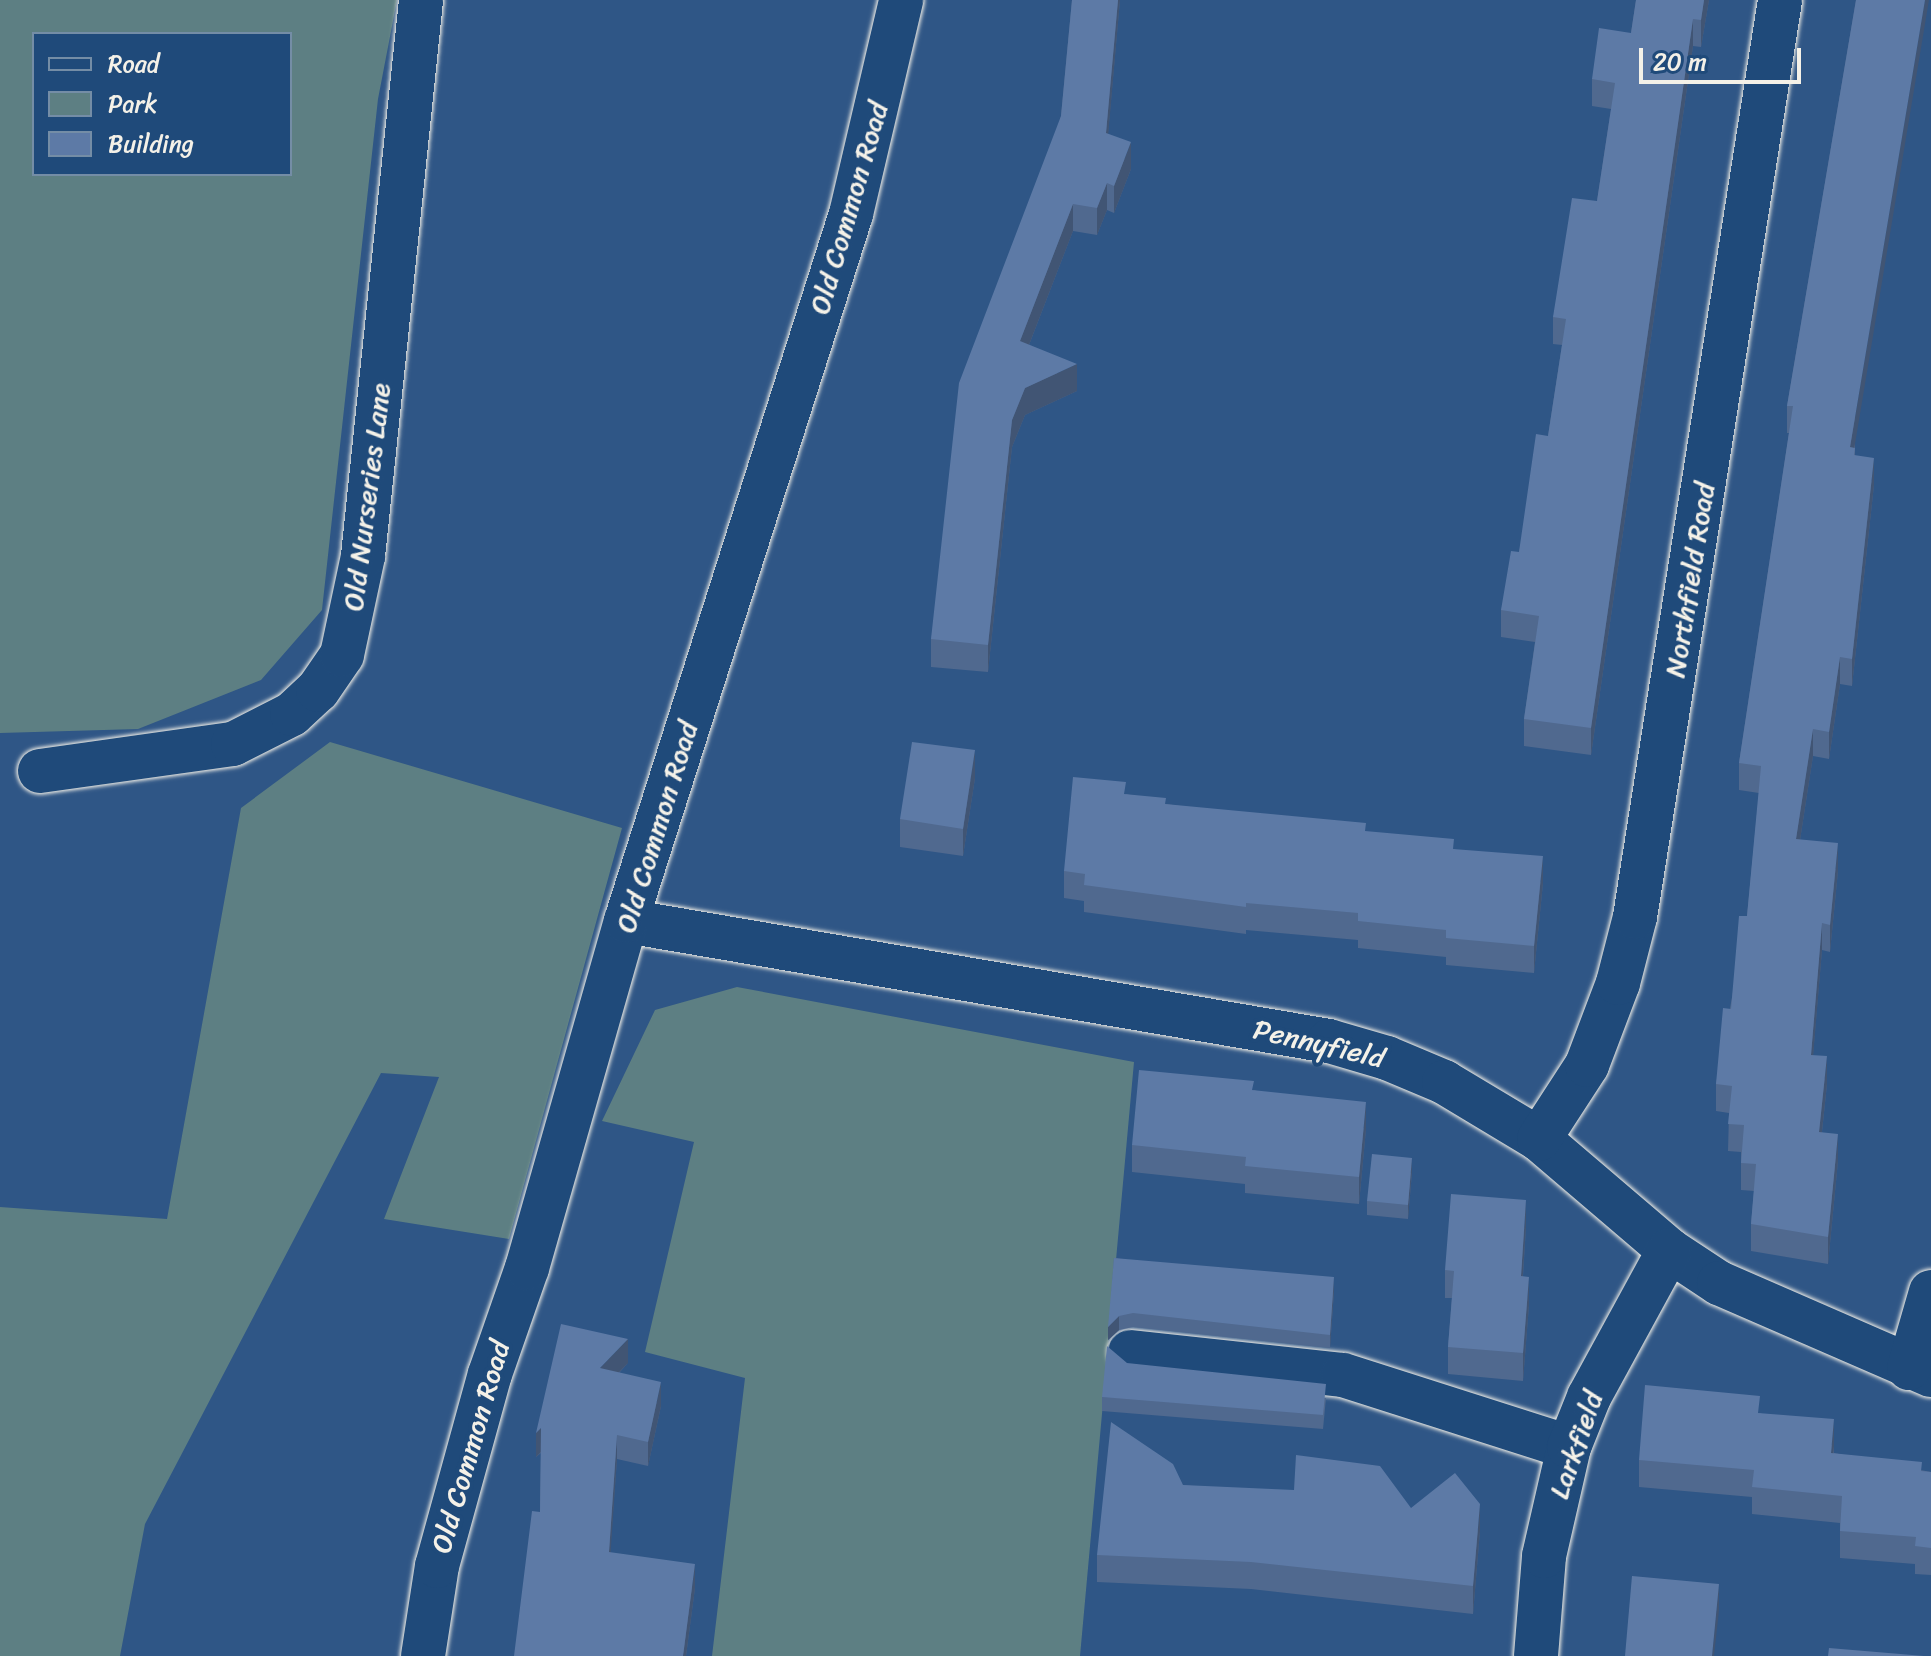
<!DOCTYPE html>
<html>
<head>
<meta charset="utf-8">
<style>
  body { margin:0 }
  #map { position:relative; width:1931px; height:1656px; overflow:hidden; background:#2f5686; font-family:Sriracha,sans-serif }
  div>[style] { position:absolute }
  .green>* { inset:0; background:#5d7f83 }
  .roads { filter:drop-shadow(0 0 2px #f4f1e8) drop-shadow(0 0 2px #f4f1e8) }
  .minor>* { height:44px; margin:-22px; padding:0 22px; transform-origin:22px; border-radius:22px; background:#1f4a7a }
  .wall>* { inset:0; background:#50698f }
  .shaded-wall>* { inset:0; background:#415574 }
  .building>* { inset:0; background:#5d7aa6 }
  span { translate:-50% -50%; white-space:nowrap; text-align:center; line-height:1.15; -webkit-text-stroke:8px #1f4a7a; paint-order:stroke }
  .street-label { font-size:28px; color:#f4f1e8 }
  .legend { position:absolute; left:32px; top:32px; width:260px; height:144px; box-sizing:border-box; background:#1f4a7a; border:2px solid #748da6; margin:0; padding:10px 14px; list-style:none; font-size:24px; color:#f4f1e8 }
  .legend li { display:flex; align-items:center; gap:16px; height:40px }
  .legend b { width:40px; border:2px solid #748da6 }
  .scale { position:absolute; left:1639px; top:48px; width:162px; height:36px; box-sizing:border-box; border:4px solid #f4f1e8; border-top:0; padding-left:10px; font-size:24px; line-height:28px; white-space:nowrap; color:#f4f1e8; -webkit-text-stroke:6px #1f4a7a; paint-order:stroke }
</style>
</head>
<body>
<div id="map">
  <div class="green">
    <div style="clip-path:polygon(evenodd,0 0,397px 0,378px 99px,322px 610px,261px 680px,138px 729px,0 733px,0 0,34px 34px,290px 34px,290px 174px,34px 174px,34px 34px)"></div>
    <div style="clip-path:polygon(330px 742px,622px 828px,509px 1239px,384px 1219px,439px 1077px,381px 1073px,145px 1524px,120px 1656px,0 1656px,0 1207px,167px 1219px,241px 808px)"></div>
    <div style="clip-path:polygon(737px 987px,1134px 1062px,1080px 1656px,712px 1656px,745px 1378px,645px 1352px,694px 1142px,602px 1121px,655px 1010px)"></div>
  </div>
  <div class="roads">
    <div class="minor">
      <div style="left:40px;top:771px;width:195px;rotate:-8deg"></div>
      <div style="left:233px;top:744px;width:66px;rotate:-27deg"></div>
      <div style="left:292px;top:714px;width:35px;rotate:-43deg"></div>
      <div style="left:318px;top:690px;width:42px;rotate:-55.6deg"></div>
      <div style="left:342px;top:655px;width:101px;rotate:-78deg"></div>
      <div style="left:363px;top:556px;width:559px;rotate:-84.04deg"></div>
      <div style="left:626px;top:921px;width:713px;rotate:9.69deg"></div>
      <div style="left:1329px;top:1041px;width:60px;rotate:16.3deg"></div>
      <div style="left:1387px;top:1058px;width:62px;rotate:22.8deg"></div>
      <div style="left:1444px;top:1082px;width:111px;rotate:31deg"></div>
      <div style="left:1539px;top:1139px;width:171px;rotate:40.5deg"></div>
      <div style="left:1669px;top:1250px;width:60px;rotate:33.4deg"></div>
      <div style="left:1719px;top:1283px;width:231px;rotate:23.5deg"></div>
      <div style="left:1539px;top:1139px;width:88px;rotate:-57deg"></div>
      <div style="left:1587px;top:1065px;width:88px;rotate:-69.3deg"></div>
      <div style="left:1618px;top:983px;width:68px;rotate:-75.6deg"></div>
      <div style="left:1635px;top:917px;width:928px;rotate:-81.01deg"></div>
      <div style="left:1130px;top:1352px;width:214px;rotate:6.2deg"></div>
      <div style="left:1343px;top:1375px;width:237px;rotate:17.7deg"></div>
      <div style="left:1909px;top:1368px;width:79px;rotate:-73.9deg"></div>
      <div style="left:423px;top:1656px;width:91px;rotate:-81.2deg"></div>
      <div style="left:437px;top:1566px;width:199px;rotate:-74.6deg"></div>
      <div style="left:490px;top:1374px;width:112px;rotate:-70.8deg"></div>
      <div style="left:527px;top:1268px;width:361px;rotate:-74.1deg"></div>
      <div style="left:626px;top:921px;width:742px;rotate:-72.35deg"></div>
      <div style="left:851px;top:214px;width:220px;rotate:-76.8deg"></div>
      <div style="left:1536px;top:1656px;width:100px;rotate:-85.4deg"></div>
      <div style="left:1544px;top:1556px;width:112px;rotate:-77.1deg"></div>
      <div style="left:1569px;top:1447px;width:54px;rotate:-68.2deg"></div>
      <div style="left:1589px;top:1397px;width:167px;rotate:-61.4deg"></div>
    </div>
  </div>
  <div class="wall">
    <div style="clip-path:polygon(1072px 0,1120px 0,1108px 134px,1131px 169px,1114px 213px,1107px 210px,1097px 235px,1073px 231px,1029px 345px,1077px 391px,1025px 415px,1012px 447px,988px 672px,931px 667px,931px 639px,1061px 116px)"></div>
    <div style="clip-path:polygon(1636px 0,1709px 0,1701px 47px,1693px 46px,1591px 755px,1524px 746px,1524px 719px,1535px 642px,1501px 637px,1501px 610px,1519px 552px,1548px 436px,1562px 345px,1553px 344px,1553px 317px,1597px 201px,1611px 109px,1592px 106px,1592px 79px,1631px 33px)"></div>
    <div style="clip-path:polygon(1856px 0,1855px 448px,1855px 455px,1874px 485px,1852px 686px,1840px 684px,1829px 759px,1813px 756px,1800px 840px,1838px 871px,1830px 952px,1822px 950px,1813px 1055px,1827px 1084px,1822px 1132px,1838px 1161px,1828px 1264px,1751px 1251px,1751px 1224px,1754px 1191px,1741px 1190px,1741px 1152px,1728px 1151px,1729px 1113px,1716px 1111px,1716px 1084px,1747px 916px,1759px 793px,1739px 790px,1739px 763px,1789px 433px,1787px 433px,1787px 406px)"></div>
    <div style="clip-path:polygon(975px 778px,963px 856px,900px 847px,900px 819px)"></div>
    <div style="clip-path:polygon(1126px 794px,1166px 804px,1366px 832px,1454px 849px,1543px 883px,1534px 973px,1446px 965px,1446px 957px,1358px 948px,1358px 940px,1246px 930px,1246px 934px,1084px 912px,1084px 901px,1064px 898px,1064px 871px)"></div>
    <div style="clip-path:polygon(1254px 1090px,1366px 1129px,1359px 1204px,1245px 1193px,1245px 1184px,1132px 1172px,1132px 1145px)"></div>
    <div style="clip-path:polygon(1412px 1172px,1408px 1219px,1367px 1215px,1367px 1201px)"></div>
    <div style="clip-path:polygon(1526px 1227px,1523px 1276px,1529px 1305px,1523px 1381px,1448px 1374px,1448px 1347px,1452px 1298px,1445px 1298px,1445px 1270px)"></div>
    <div style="clip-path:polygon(1114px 1258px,1334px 1291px,1330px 1348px,1133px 1327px,1119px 1330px,1108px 1340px)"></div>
    <div style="clip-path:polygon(628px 1363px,619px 1373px,661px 1406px,648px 1466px,617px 1459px,610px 1553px,695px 1588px,686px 1656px,540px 1512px,541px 1453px,536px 1457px,536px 1433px)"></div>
    <div style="clip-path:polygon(1102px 1397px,1326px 1398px,1323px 1429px,1102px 1411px)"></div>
    <div style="clip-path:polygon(1760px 1413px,1834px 1446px,1834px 1453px,1931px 1472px,1931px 1575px,1915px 1574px,1915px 1564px,1840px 1558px,1840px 1523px,1752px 1514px,1752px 1497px,1639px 1487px,1639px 1460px)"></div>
    <div style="clip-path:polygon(1183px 1485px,1411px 1508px,1480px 1531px,1473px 1614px,1251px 1589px,1097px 1582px,1097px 1555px)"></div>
  </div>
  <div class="shaded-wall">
    <div style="clip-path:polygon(1118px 0,1120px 0,1106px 160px,1106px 133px)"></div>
    <div style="clip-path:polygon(1704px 0,1709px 0,1701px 47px,1701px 20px)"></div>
    <div style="clip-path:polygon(1925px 0,1929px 0,1850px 474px,1850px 447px)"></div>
    <div style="clip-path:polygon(1693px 19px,1693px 46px,1591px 755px,1591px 728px)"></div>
    <div style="clip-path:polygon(1131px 142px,1131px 169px,1114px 213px,1114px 186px)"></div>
    <div style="clip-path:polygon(1107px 183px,1107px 210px,1097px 235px,1097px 208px)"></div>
    <div style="clip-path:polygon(1073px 204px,1073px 231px,1020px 368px,1020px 341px)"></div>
    <div style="clip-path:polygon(1077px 364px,1077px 391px,1025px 415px,1012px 447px,988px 672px,988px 645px,1012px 420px,1025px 388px)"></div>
    <div style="clip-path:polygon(1874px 458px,1874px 485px,1852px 686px,1852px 659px)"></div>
    <div style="clip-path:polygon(1840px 657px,1840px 684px,1829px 759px,1829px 732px)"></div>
    <div style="clip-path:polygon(1813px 729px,1813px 756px,1796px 866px,1796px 839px)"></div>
    <div style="clip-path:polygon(975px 750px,975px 778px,963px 856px,963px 829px)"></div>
    <div style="clip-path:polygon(1838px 843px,1838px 871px,1830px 952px,1830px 925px)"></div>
    <div style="clip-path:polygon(1543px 856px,1543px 883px,1534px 973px,1534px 946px)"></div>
    <div style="clip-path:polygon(1822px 923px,1822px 950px,1811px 1082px,1811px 1055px)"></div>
    <div style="clip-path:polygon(1827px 1056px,1827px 1084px,1819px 1159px,1819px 1132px)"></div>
    <div style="clip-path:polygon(1366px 1102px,1366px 1129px,1359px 1204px,1359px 1177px)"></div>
    <div style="clip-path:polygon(1838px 1134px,1838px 1161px,1828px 1264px,1828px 1237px)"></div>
    <div style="clip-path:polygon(1412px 1158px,1412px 1172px,1408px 1219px,1408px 1205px)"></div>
    <div style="clip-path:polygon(1526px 1200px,1526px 1227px,1521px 1303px,1521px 1276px)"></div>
    <div style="clip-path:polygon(1334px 1277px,1334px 1291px,1330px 1348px,1330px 1335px)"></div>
    <div style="clip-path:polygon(1529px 1277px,1529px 1305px,1523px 1381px,1523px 1353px)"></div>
    <div style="clip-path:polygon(1119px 1316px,1119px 1330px,1108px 1340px,1108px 1327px)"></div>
    <div style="clip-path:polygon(628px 1339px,628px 1363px,600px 1392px,600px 1368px)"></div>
    <div style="clip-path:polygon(661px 1382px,661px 1406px,648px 1466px,648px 1442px)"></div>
    <div style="clip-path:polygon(1834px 1419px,1834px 1446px,1831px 1480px,1831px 1453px)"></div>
    <div style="clip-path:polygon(541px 1428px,541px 1452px,536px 1457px,536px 1433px)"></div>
    <div style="clip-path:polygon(617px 1435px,617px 1459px,609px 1576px,609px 1552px)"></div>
    <div style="clip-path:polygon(1480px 1504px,1480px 1531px,1473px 1614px,1473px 1586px)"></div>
    <div style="clip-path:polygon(695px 1564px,695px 1588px,686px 1656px,683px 1656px)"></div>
    <div style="clip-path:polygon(1719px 1584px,1719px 1611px,1714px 1656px,1712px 1656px)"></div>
  </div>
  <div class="building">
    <div style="clip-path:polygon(1072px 0,1118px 0,1106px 133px,1131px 142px,1114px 186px,1107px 183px,1097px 208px,1073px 204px,1020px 341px,1077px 364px,1025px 388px,1012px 420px,988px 645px,931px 639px,959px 383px,1061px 116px)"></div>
    <div style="clip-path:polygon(1636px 0,1704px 0,1701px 20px,1693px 19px,1591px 728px,1524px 719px,1539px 616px,1501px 610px,1511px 551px,1519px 552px,1536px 434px,1548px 436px,1566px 319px,1553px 317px,1572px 198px,1597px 201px,1615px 83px,1592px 79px,1599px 28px,1631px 33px)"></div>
    <div style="clip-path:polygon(1856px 0,1925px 0,1850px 447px,1855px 448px,1854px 455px,1874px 458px,1852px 659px,1840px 657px,1829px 732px,1813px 729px,1796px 839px,1838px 843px,1830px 925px,1822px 923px,1811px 1055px,1827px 1056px,1819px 1132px,1838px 1134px,1828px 1237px,1751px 1224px,1756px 1164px,1741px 1163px,1744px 1125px,1728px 1124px,1732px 1086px,1716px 1084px,1723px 1008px,1731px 1009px,1739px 916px,1747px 916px,1761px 766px,1739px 763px,1793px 406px,1787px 406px)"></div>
    <div style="clip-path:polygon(912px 742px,975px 750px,963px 829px,900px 819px)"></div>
    <div style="clip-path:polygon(1073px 777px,1126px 782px,1124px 794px,1166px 798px,1165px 804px,1366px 823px,1365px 831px,1454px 839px,1453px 849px,1543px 856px,1534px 946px,1446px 938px,1446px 930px,1358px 921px,1358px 913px,1246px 903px,1246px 907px,1084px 885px,1085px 874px,1064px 871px)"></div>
    <div style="clip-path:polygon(1139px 1070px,1254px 1081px,1252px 1090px,1366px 1102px,1359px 1177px,1245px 1166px,1246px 1157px,1132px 1145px)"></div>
    <div style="clip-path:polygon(1372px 1154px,1412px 1158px,1408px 1205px,1367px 1201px)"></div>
    <div style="clip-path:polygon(1451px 1194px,1526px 1200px,1521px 1276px,1529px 1277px,1523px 1353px,1448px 1347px,1454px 1271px,1445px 1270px)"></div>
    <div style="clip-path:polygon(1114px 1258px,1334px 1277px,1330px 1335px,1133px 1313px,1119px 1316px,1108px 1327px)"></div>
    <div style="clip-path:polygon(561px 1324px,628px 1339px,600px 1368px,661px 1382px,648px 1442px,617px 1435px,609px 1552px,695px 1564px,683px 1656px,514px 1656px,532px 1511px,540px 1512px,541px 1428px,536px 1433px)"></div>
    <div style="clip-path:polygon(1107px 1346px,1127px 1363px,1326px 1384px,1323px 1415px,1102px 1397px)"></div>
    <div style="clip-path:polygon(1645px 1385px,1760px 1396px,1758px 1413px,1834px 1419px,1831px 1453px,1922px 1462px,1921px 1471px,1931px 1472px,1931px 1548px,1915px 1546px,1916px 1537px,1840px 1531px,1842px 1496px,1752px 1487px,1754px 1470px,1639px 1460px)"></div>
    <div style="clip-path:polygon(1111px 1422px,1173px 1464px,1183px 1485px,1294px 1490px,1296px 1455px,1380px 1466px,1411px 1508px,1455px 1473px,1480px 1504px,1473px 1586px,1251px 1562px,1097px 1555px)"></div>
    <div style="clip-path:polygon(1632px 1576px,1719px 1584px,1712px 1656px,1625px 1656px)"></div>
    <div style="clip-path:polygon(1829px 1648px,1924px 1656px,1828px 1656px)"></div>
  </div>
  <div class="street-label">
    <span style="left:849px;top:208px;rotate:-74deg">Old Common Road</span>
    <span style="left:367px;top:497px;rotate:-83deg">Old Nurseries Lane</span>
    <span style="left:1690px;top:580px;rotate:-81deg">Northfield Road</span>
    <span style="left:657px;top:827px;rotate:-73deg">Old Common Road</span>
    <span style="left:1319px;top:1044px;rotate:13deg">Pennyfield</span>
    <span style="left:1576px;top:1445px;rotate:-71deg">Larkfield</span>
    <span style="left:471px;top:1447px;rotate:-74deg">Old Common Road</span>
  </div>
  <ul class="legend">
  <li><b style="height:10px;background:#1f4a7a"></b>Road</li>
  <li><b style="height:22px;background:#5d7f83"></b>Park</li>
  <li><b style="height:22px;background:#5d7aa6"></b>Building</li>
  </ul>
  <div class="scale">20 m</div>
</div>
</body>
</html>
